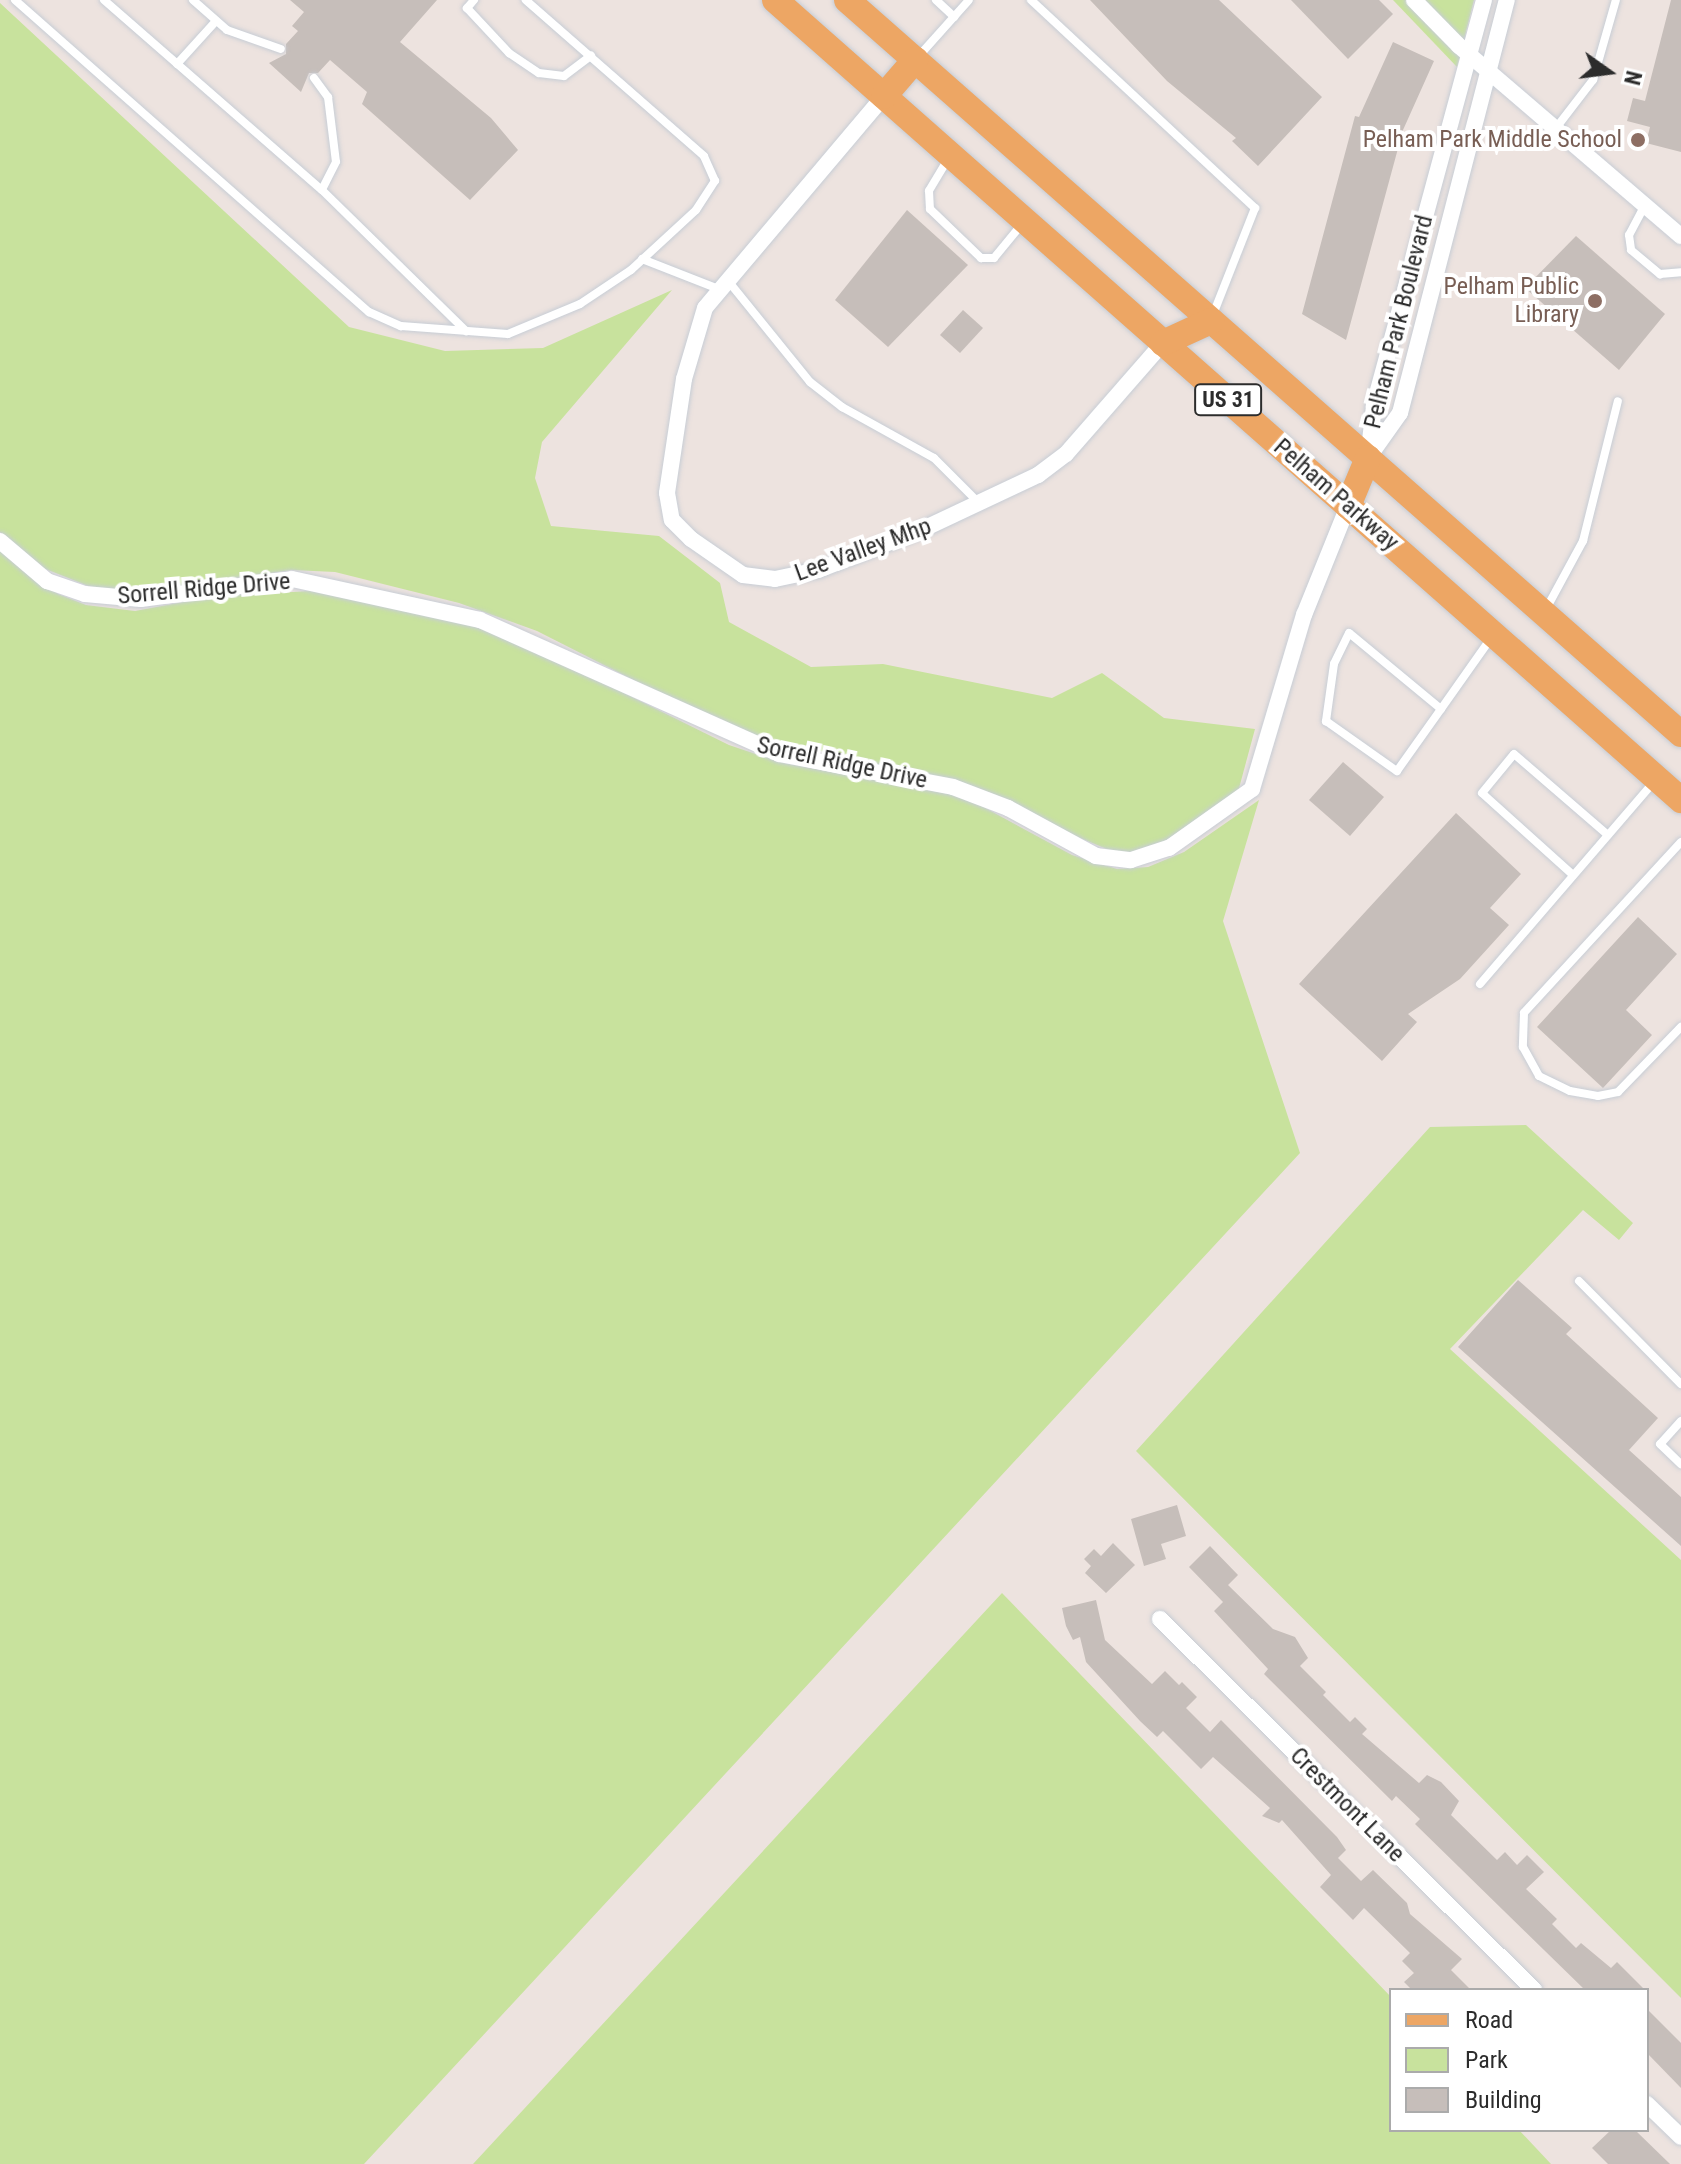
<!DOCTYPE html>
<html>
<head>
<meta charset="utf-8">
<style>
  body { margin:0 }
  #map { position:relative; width:1681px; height:2164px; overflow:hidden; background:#ede3df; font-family:"Roboto Condensed",sans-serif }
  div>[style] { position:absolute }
  .green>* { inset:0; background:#c8e29d }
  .building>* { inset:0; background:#c6beba }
  .roads { filter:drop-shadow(0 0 2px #c7cdd5) drop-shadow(0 0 2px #c7cdd5) }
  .lane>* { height:8px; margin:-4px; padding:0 4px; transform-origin:4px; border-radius:4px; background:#fff }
  .street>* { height:16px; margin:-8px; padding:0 8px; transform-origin:8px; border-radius:8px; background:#fff }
  .primary>* { height:26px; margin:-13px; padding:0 13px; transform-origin:13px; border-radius:13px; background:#eda664 }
  .dots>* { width:22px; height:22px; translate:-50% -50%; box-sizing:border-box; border:4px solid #fff; border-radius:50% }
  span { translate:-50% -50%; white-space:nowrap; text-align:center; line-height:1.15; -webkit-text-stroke:8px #fff; paint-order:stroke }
  .shield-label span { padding:2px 6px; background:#fff; border:2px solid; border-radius:6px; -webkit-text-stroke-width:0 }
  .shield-label { font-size:22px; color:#2c2c2c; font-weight:700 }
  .education-label { font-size:24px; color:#785e54 }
  .right { translate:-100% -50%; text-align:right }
  .street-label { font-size:24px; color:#2c2c2c }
  .legend { position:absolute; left:1389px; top:1988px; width:260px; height:144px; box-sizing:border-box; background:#fff; border:2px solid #ababab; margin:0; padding:10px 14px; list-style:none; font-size:24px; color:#2c2c2c }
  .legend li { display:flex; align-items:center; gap:16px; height:40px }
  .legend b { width:40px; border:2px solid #ababab }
  .north { position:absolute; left:1569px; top:32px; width:80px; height:80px; -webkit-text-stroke:6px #fff; paint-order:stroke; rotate:104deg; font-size:22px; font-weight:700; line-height:32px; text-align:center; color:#2c2c2c }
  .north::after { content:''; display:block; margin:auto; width:28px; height:36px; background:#2c2c2c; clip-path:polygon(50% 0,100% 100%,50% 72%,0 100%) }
</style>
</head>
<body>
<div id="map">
  <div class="green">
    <div style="clip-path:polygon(1393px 0,1474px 0,1457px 67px)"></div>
    <div style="clip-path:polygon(0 3px,349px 327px,445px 351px,543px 348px,672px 290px,542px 442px,535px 478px,551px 526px,659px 536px,720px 583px,729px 622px,811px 667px,883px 664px,1052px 698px,1102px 673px,1164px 718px,1255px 729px,1238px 792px,1152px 850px,1119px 854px,927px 775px,736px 732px,537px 631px,459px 603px,335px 572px,292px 570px,135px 592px,91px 587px,43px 568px,0 532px)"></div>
    <div style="clip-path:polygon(0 550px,58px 594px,86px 605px,135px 611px,210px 597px,327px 590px,456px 620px,527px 645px,729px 745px,783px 763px,965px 797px,1072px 855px,1117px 869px,1148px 867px,1184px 852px,1259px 800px,1223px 921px,1300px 1153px,364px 2164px,0 2164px)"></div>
    <div style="clip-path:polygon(1526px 1125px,1633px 1223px,1619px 1240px,1583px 1210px,1450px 1349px,1681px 1560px,1681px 1998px,1136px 1451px,1430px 1127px)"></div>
    <div style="clip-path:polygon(1002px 1593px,1391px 1997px,1391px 2130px,1519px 2130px,1551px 2164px,473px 2164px)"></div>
  </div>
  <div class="building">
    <div style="clip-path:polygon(290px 0,437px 0,400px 42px,491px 118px,518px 150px,470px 200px,362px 104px,367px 92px,330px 60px,318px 73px,309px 73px,301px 92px,269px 63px,286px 54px,286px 44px,298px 31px,292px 26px,304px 12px)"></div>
    <div style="clip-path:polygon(1090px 0,1219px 0,1322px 97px,1258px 166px,1232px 141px,1236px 138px,1167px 81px)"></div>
    <div style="clip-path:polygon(1291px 0,1379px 0,1393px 14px,1348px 59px)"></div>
    <div style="clip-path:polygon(1671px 0,1681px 0,1681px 152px,1646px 143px,1650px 127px,1627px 121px,1633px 98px,1645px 101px)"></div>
    <div style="clip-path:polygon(1393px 42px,1434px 61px,1403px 130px,1346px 340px,1302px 314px,1355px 116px,1359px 117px)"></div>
    <div style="clip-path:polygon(907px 210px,968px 265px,888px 347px,835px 300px)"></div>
    <div style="clip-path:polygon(1576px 236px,1665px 314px,1619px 370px,1525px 288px)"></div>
    <div style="clip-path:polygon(963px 310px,983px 328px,960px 353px,940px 335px)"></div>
    <div style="clip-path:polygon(1343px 762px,1384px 797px,1350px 836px,1309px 800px)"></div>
    <div style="clip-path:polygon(1456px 813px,1521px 874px,1490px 908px,1509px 925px,1460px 979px,1408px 1014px,1417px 1022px,1382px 1061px,1299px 984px)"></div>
    <div style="clip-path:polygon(1638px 917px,1677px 954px,1626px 1010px,1652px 1035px,1603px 1088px,1537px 1027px)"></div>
    <div style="clip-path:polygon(1518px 1280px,1572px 1328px,1566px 1334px,1658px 1418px,1629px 1450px,1681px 1497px,1681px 1546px,1458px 1347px)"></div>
    <div style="clip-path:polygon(1177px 1505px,1186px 1536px,1161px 1544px,1166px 1559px,1144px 1566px,1131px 1519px)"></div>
    <div style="clip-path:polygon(1113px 1543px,1135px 1565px,1106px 1593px,1085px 1573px,1091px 1566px,1084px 1559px,1094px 1549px,1101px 1556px)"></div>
    <div style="clip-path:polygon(1210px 1546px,1238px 1575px,1228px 1585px,1273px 1629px,1295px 1637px,1308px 1658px,1300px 1666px,1326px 1692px,1323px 1695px,1350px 1722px,1355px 1717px,1367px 1729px,1362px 1734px,1419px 1783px,1427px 1775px,1441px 1782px,1459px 1801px,1451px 1815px,1497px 1860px,1505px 1852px,1517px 1865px,1527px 1855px,1544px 1872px,1526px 1889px,1557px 1919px,1552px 1924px,1576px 1948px,1581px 1943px,1611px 1968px,1617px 1962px,1645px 1990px,1585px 1990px,1415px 1824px,1420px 1819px,1396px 1796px,1392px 1801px,1264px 1674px,1268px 1669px,1214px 1611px,1223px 1602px,1189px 1567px)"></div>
    <div style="clip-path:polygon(1096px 1600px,1105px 1640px,1152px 1684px,1165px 1671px,1179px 1685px,1182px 1682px,1197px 1697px,1186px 1708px,1210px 1732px,1221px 1720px,1337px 1837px,1346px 1850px,1338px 1858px,1361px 1881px,1373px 1870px,1407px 1903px,1410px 1914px,1462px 1959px,1451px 1970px,1471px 1990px,1412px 1990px,1404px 1982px,1414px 1973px,1402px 1961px,1410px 1953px,1364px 1908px,1353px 1920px,1320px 1887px,1331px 1875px,1282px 1820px,1279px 1823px,1262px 1816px,1270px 1808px,1213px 1757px,1201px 1769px,1163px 1731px,1157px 1737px,1140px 1721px,1086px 1662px,1080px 1637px,1073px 1640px,1066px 1626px,1062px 1608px)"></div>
    <div style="clip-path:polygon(1647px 2009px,1681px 2043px,1681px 2088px,1647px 2053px)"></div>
    <div style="clip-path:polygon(1611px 2130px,1635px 2130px,1670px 2164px,1608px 2164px,1592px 2148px)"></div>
  </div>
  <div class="roads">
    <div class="lane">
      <div style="left:15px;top:0;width:472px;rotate:41.4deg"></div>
      <div style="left:369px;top:312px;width:35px;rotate:24deg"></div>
      <div style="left:401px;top:326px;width:107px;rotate:4.3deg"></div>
      <div style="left:508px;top:334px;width:78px;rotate:-22.6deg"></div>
      <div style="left:580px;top:304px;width:61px;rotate:-33.7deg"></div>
      <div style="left:631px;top:270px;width:88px;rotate:-42.7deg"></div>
      <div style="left:696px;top:210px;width:35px;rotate:-57deg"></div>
      <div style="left:715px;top:181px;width:27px;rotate:-114deg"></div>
      <div style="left:704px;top:156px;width:237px;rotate:-138.8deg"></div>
      <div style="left:104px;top:0;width:289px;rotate:41.1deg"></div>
      <div style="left:322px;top:190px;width:202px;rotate:44.4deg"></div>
      <div style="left:193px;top:0;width:45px;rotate:41.4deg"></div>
      <div style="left:227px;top:30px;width:57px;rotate:19.4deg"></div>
      <div style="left:474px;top:0;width:11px;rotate:131deg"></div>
      <div style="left:467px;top:8px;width:62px;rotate:47deg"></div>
      <div style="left:509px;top:53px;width:36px;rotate:34deg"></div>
      <div style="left:539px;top:73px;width:25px;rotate:7deg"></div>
      <div style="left:564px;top:76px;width:34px;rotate:-37deg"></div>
      <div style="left:936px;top:0;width:25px;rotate:43deg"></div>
      <div style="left:1031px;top:0;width:306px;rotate:42.9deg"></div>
      <div style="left:1255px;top:208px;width:117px;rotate:111.5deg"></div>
      <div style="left:918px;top:57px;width:76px;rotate:-48.2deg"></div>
      <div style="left:177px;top:64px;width:58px;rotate:-47.8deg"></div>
      <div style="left:314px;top:78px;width:24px;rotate:54deg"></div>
      <div style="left:328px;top:97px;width:65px;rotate:83deg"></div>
      <div style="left:336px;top:162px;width:31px;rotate:117deg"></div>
      <div style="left:1556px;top:128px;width:61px;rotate:-52.4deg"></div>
      <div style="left:1593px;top:80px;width:83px;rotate:-74deg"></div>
      <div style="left:948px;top:159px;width:37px;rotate:121deg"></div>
      <div style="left:929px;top:191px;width:18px;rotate:87deg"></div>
      <div style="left:930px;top:209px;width:71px;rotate:43.9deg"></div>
      <div style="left:981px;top:258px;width:13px"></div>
      <div style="left:994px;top:258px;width:44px;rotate:-50.5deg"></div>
      <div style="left:1645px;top:205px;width:34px;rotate:118deg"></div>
      <div style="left:1629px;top:235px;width:15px;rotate:82deg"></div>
      <div style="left:1631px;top:250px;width:38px;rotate:40deg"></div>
      <div style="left:1660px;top:274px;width:21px;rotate:-5deg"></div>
      <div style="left:642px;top:259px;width:85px;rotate:21.4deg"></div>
      <div style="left:729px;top:282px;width:129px;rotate:51deg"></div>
      <div style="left:810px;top:382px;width:41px;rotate:38deg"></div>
      <div style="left:842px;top:407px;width:105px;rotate:29deg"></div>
      <div style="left:934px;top:458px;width:59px;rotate:45deg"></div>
      <div style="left:1545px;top:611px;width:80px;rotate:-61.5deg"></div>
      <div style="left:1583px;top:541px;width:144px;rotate:-76deg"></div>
      <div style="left:1441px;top:709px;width:119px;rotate:-140.4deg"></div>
      <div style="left:1349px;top:633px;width:34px;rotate:116deg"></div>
      <div style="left:1334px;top:664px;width:58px;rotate:98deg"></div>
      <div style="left:1326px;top:721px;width:87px;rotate:35.2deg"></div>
      <div style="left:1397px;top:771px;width:76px;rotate:-54.6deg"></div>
      <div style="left:1441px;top:709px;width:87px;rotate:-54.8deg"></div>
      <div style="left:1681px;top:842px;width:232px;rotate:132.6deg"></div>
      <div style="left:1524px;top:1013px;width:34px;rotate:92deg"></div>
      <div style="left:1523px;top:1047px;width:33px;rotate:61deg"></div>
      <div style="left:1539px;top:1076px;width:34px;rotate:26deg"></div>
      <div style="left:1570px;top:1091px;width:28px;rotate:10deg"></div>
      <div style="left:1598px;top:1096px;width:20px;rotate:-11deg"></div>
      <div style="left:1618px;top:1092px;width:91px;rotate:-45.9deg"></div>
      <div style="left:1573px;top:875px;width:122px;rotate:-138deg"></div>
      <div style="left:1482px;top:793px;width:50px;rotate:-50.6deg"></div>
      <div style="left:1514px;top:754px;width:124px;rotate:40.8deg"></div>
      <div style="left:1480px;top:984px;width:267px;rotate:-49.3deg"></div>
      <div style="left:1579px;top:1281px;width:145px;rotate:45.3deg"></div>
      <div style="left:1681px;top:1421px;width:31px;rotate:132deg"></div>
      <div style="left:1660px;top:1444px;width:29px;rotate:44deg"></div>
    </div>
    <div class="street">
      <div style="left:1414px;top:0;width:64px;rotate:45.6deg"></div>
      <div style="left:1459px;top:46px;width:292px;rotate:40.6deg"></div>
      <div style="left:1484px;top:0;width:421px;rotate:105.2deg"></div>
      <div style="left:1374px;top:406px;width:52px;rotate:96.6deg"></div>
      <div style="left:1368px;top:458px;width:55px;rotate:-54.6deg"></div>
      <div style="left:1400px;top:413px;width:427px;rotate:-75.5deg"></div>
      <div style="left:884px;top:96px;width:277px;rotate:130.2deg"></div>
      <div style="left:705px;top:308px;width:74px;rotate:106.5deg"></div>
      <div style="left:684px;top:379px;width:115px;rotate:98.5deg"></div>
      <div style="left:667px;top:493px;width:27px;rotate:80deg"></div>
      <div style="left:672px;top:520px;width:27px;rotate:45deg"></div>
      <div style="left:691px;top:539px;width:63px;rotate:34.7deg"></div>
      <div style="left:743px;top:575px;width:32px;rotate:7deg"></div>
      <div style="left:775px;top:579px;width:44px;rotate:-11.8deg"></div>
      <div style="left:818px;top:570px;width:108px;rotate:-21.1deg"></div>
      <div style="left:919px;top:531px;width:132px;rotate:-25.2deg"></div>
      <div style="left:1038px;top:475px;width:35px;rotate:-37deg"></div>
      <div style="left:1066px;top:454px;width:147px;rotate:-48.9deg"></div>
      <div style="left:0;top:541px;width:62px;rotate:40.4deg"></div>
      <div style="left:47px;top:581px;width:40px;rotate:18.9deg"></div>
      <div style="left:85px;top:594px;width:56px;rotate:5.1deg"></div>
      <div style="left:141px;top:599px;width:152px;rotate:-7.5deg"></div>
      <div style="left:292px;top:579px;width:192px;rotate:12.3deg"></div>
      <div style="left:480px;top:620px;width:328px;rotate:24.1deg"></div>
      <div style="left:779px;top:754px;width:177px;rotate:10.7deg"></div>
      <div style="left:953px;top:787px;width:59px;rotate:20.9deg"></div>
      <div style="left:1008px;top:808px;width:100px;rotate:28.6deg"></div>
      <div style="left:1096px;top:856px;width:35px;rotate:7deg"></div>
      <div style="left:1131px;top:860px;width:40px;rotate:-18deg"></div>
      <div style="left:1169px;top:848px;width:102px;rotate:-35.4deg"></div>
      <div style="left:1252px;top:789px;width:182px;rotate:-73.4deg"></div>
      <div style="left:1304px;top:615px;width:118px;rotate:-68deg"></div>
      <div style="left:1160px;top:1619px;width:527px;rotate:44.77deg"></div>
      <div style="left:1647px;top:2104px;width:47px;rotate:44.1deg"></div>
    </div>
    <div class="primary">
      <div style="left:775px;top:0;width:1209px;rotate:41.44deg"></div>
      <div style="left:847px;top:0;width:1111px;rotate:41.35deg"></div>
      <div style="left:884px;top:96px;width:48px;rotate:-49.3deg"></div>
      <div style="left:1163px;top:343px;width:53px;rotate:-24.6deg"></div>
      <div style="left:1348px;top:506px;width:52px;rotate:-67.4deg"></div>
    </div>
  </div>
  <div class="dots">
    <div style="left:1638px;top:140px;background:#8d6e63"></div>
    <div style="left:1595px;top:301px;background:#8d6e63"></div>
  </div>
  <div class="shield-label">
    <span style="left:1228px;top:400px">US 31</span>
  </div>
  <div class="education-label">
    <span class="right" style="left:1622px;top:140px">Pelham Park Middle School</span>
    <span class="right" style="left:1579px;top:301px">Pelham Public<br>Library</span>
  </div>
  <div class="street-label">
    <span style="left:1399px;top:322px;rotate:-76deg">Pelham Park Boulevard</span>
    <span style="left:1336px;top:495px;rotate:41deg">Pelham Parkway</span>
    <span style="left:863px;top:550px;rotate:-20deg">Lee Valley Mhp</span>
    <span style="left:204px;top:589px;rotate:-5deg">Sorrell Ridge Drive</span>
    <span style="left:842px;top:763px;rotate:12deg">Sorrell Ridge Drive</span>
    <span style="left:1347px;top:1805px;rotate:45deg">Crestmont Lane</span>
  </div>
  <ul class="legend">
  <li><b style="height:10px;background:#eda664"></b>Road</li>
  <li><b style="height:22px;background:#c8e29d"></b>Park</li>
  <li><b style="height:22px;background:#c6beba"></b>Building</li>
  </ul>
  <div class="north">N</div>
</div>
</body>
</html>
